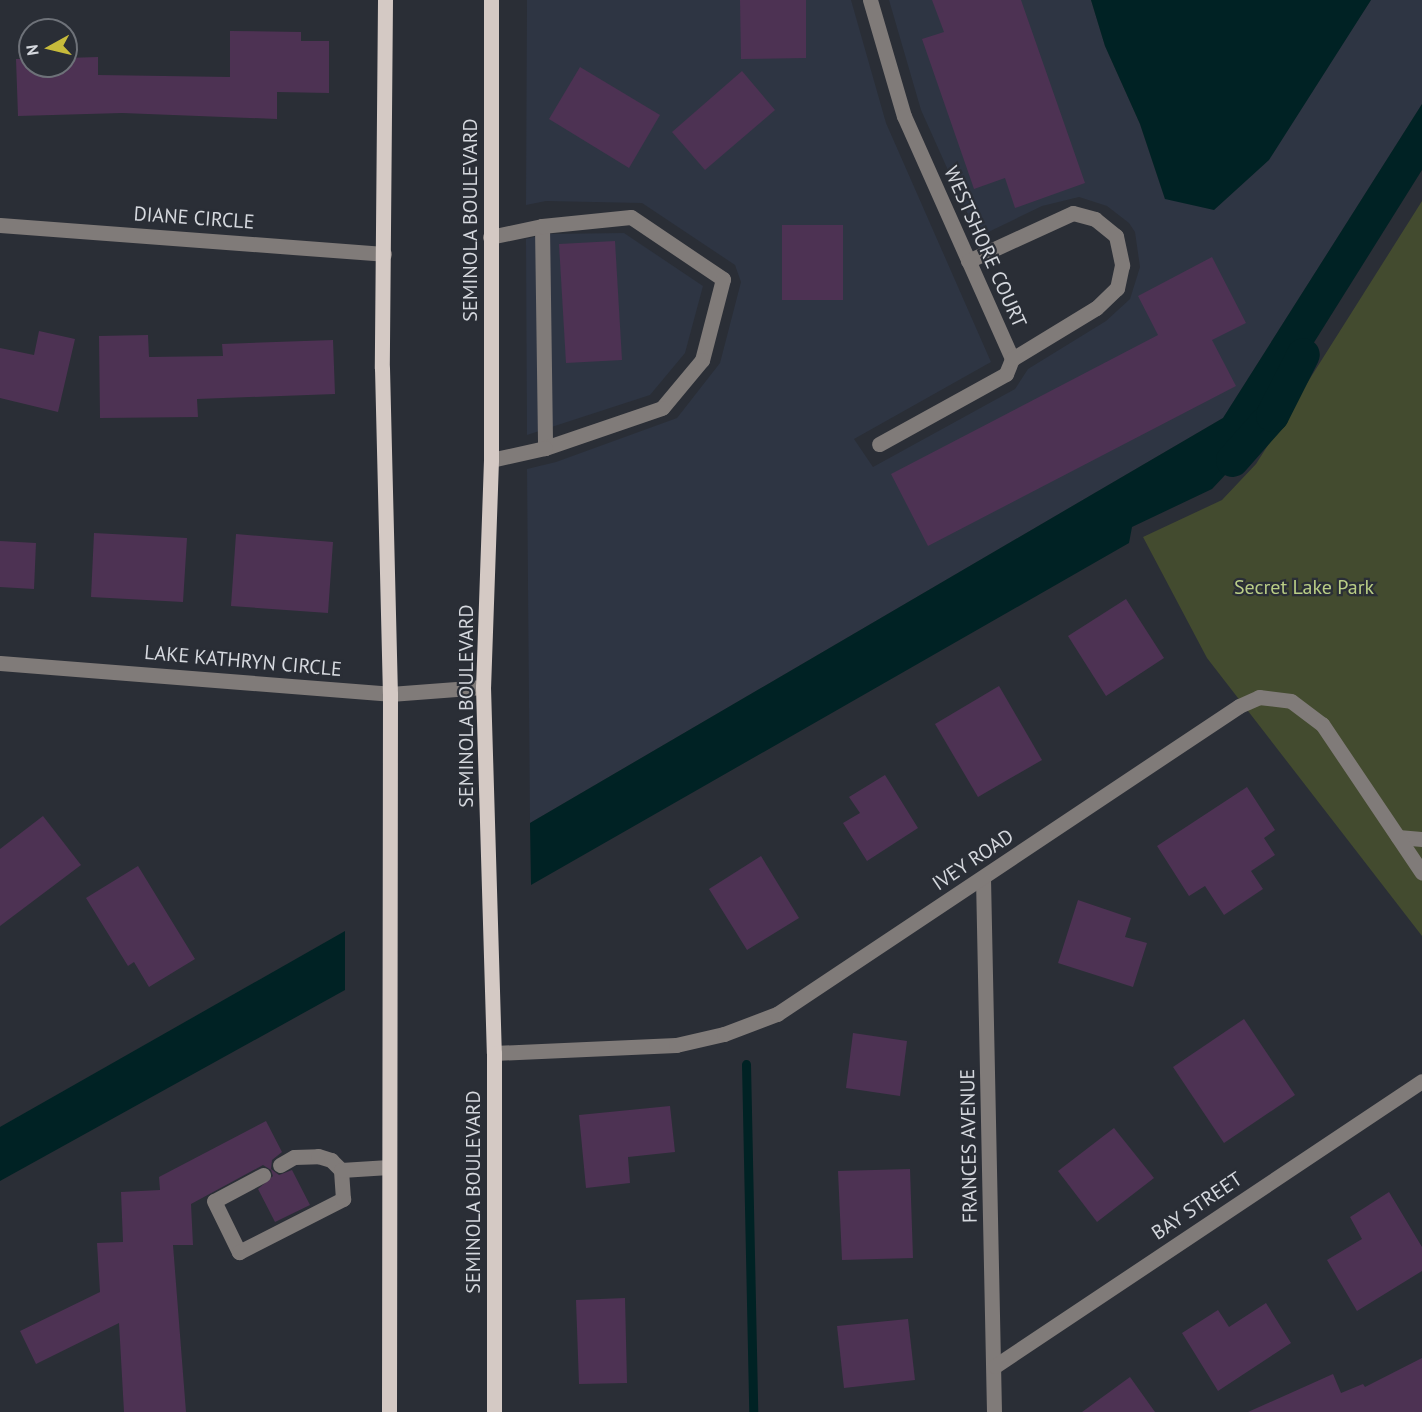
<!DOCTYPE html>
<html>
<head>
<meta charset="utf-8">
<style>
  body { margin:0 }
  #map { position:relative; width:1422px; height:1412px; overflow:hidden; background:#2a2e36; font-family:"PT Sans",sans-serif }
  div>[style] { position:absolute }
  .built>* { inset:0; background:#2e3543 }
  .green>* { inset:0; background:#434b2f }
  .water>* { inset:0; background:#002224 }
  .stream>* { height:9px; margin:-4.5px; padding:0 4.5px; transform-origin:4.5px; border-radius:4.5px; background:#002224 }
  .canal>* { height:33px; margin:-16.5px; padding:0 16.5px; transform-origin:16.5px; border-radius:16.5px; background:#002224 }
  .building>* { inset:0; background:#4d3253 }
  .minor>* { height:15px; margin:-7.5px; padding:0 7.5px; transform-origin:7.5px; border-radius:7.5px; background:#807b79 }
  .major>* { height:15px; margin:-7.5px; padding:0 7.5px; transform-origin:7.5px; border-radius:7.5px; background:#d4c9c4 }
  span { translate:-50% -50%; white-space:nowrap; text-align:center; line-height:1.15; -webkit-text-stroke:4.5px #2a2e36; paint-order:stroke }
  .street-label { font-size:20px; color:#d5d8de }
  .park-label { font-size:20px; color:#b9cd86 }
  .north { position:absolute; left:18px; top:18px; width:60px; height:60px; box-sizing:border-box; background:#2a2e36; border:2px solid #6e7279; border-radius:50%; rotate:262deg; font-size:16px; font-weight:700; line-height:24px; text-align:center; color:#d5d8de }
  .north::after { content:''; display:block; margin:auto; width:21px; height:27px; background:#c7bb3b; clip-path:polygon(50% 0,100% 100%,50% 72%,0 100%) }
</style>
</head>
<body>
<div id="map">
  <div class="built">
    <div style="clip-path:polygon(527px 0,851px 0,886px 123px,991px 362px,854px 439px,873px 467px,1015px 389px,1028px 369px,1106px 321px,1130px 299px,1140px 267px,1135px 232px,1129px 223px,1107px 206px,1079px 197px,1042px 206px,978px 237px,921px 110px,889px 0,1091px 0,1105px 46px,1140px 124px,1165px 199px,1325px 70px,1371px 0,1422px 0,1422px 104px,1223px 418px,530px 823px,527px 469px,556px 462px,677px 418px,720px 363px,741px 282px,735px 265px,642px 203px,546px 201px,526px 205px)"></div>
    <div style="clip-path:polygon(624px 233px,703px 286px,685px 353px,650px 395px,527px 435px,526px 239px,547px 234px)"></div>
  </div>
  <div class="green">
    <div style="clip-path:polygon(1422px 201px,1422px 936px,1207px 658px,1143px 537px,1222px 500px,1256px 464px)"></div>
  </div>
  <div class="water">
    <div style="clip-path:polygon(1091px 0,1371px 0,1269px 160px,1214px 210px,1165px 199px,1140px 124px,1105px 46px)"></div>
    <div style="clip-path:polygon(1422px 104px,1422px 170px,1243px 456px,1212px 489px,1132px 527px,1129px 543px,531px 885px,530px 823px,1223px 418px)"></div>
    <div style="clip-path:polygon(345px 931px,345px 990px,0 1181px,0 1127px)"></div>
  </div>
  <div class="stream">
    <div style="left:746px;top:1064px;width:348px;rotate:88.8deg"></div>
  </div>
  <div class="canal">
    <div style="left:1232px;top:460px;width:60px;rotate:-48.4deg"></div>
    <div style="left:1272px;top:415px;width:68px;rotate:-63.1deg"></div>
  </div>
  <div class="building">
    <div style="clip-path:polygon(740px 0,806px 0,806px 58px,741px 59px)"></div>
    <div style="clip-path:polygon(932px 0,1021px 0,1085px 183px,1015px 208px,1005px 178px,974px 189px,922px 39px,944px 32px)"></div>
    <div style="clip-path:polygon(230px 31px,301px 32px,301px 41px,329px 41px,329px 93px,277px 92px,277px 119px,122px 113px,18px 116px,16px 59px,30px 59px,30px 66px,66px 66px,66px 58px,98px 57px,98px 75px,230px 77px)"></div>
    <div style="clip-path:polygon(580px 67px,660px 115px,629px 168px,549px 119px)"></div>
    <div style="clip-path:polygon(742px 71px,775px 110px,705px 170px,672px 132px)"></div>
    <div style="clip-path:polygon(782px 225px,843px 225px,843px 300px,782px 300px)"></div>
    <div style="clip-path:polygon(615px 241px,622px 360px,566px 363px,559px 244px)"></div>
    <div style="clip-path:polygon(1212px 257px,1246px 323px,1212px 340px,1236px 386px,928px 546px,891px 474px,1158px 335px,1138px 296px)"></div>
    <div style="clip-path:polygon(39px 331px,75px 339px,58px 412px,0 398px,0 348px,34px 355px)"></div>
    <div style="clip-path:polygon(148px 335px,149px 357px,223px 356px,222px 344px,333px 340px,335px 394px,197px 399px,198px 417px,100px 418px,99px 336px)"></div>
    <div style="clip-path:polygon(94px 533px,187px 538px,183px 602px,91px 597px)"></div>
    <div style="clip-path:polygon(236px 534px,333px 542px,328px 613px,231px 606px)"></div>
    <div style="clip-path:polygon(0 541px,36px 543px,34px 589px,0 587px)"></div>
    <div style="clip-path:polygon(1126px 599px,1164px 658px,1106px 696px,1068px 636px)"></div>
    <div style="clip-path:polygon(999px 686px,1042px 760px,978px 797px,935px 724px)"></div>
    <div style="clip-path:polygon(885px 775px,918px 828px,867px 861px,843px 823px,860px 813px,849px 797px)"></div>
    <div style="clip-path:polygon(1247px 787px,1275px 830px,1264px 838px,1275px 855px,1251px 871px,1263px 889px,1224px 915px,1205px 886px,1189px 896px,1157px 846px)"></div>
    <div style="clip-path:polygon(43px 816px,81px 865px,0 926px,0 849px)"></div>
    <div style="clip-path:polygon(761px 856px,799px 918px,747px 950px,709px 889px)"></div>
    <div style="clip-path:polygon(138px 866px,195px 959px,149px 987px,134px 962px,128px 966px,86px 898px)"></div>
    <div style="clip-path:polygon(1078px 900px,1131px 918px,1125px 937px,1147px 943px,1133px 987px,1058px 963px)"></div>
    <div style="clip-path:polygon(1244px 1019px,1295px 1095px,1224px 1143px,1173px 1067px)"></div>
    <div style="clip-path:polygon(853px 1033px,907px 1041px,900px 1096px,846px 1088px)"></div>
    <div style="clip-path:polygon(670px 1106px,675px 1152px,628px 1157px,630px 1183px,586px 1188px,579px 1115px)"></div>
    <div style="clip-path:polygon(266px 1121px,282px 1152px,272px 1160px,271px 1169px,279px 1175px,292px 1170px,310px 1205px,275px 1222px,258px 1189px,273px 1176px,271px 1170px,263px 1165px,191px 1204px,193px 1245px,173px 1245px,186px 1412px,124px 1412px,119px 1323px,36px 1364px,20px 1331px,100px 1292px,97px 1243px,123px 1242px,121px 1192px,160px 1190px,159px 1177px)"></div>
    <div style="clip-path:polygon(1114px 1128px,1154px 1178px,1097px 1222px,1058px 1171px)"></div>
    <div style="clip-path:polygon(910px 1169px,913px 1258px,842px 1260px,838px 1171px)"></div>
    <div style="clip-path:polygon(1389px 1192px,1422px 1247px,1422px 1271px,1357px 1311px,1327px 1260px,1362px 1239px,1350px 1217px)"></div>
    <div style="clip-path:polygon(625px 1298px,627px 1383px,579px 1384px,576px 1300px)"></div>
    <div style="clip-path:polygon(1266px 1303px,1291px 1343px,1218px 1391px,1182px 1333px,1218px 1310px,1229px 1327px)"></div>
    <div style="clip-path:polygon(908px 1319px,915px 1380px,844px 1388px,837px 1326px)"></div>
    <div style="clip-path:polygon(1422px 1358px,1422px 1412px,1248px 1412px,1333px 1374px,1341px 1393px,1363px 1384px,1365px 1387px)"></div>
    <div style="clip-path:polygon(1130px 1377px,1155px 1412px,1082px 1412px)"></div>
  </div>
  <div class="minor">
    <div style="left:870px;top:0;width:121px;rotate:73.7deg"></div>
    <div style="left:904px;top:116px;width:266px;rotate:66deg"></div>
    <div style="left:1012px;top:359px;width:16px;rotate:112deg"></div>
    <div style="left:1006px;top:374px;width:145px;rotate:151.1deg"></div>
    <div style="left:0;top:225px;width:385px;rotate:4.3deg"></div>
    <div style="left:542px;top:226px;width:222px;rotate:89.2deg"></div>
    <div style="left:490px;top:237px;width:53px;rotate:-11.9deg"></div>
    <div style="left:542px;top:226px;width:89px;rotate:-5.8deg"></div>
    <div style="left:631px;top:217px;width:111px;rotate:34deg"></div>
    <div style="left:723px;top:279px;width:84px;rotate:104.5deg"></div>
    <div style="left:702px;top:360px;width:62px;rotate:129.8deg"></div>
    <div style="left:662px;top:408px;width:124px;rotate:161.1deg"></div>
    <div style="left:545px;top:448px;width:55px;rotate:167.5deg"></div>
    <div style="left:968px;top:261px;width:115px;rotate:-24.6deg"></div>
    <div style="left:1073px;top:213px;width:23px;rotate:15deg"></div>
    <div style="left:1095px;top:219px;width:27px;rotate:39deg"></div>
    <div style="left:1116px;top:236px;width:30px;rotate:78deg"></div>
    <div style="left:1122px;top:265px;width:24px;rotate:102deg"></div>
    <div style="left:1117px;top:288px;width:29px;rotate:136deg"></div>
    <div style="left:1096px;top:308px;width:98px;rotate:148.7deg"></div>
    <div style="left:0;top:663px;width:391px;rotate:4.5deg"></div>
    <div style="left:390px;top:694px;width:93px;rotate:-4.3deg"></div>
    <div style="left:1398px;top:837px;width:24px;rotate:5deg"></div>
    <div style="left:983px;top:878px;width:534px;rotate:88.82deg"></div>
    <div style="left:494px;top:1053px;width:182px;rotate:-2.5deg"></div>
    <div style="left:676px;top:1045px;width:49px;rotate:-12.9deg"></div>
    <div style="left:724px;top:1034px;width:57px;rotate:-20.7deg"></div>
    <div style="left:777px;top:1014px;width:555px;rotate:-33.69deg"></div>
    <div style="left:1239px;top:706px;width:22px;rotate:-24deg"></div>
    <div style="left:1259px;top:697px;width:32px;rotate:7deg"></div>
    <div style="left:1291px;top:701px;width:39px;rotate:37deg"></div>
    <div style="left:1322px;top:724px;width:179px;rotate:56.1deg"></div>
    <div style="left:280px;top:1165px;width:16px;rotate:-30deg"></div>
    <div style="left:294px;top:1157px;width:24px;rotate:-2deg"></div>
    <div style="left:318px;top:1156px;width:14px;rotate:17deg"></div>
    <div style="left:331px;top:1160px;width:14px;rotate:45deg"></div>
    <div style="left:263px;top:1175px;width:55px;rotate:152deg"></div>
    <div style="left:214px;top:1201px;width:57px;rotate:63.9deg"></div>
    <div style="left:239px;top:1252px;width:117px;rotate:-27deg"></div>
    <div style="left:343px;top:1199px;width:29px;rotate:-94deg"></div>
    <div style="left:341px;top:1170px;width:48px;rotate:-3.6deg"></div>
    <div style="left:995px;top:1366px;width:513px;rotate:-33.72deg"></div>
  </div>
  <div class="major">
    <div style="left:385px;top:0;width:368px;rotate:90.5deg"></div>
    <div style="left:382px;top:368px;width:326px;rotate:88.6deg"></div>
    <div style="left:390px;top:694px;width:718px;rotate:90.08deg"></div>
    <div style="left:491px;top:0;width:460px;rotate:90deg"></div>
    <div style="left:491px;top:460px;width:227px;rotate:92deg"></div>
    <div style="left:483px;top:687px;width:366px;rotate:88.3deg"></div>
    <div style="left:494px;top:1053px;width:359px;rotate:90deg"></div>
  </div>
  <div class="street-label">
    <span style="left:194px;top:218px;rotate:4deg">DIANE CIRCLE</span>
    <span style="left:470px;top:220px;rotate:-90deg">SEMINOLA BOULEVARD</span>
    <span style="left:985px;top:247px;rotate:66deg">WESTSHORE COURT</span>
    <span style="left:243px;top:661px;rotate:5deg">LAKE KATHRYN CIRCLE</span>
    <span style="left:466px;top:706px;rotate:-90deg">SEMINOLA BOULEVARD</span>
    <span style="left:973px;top:860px;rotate:-34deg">IVEY ROAD</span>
    <span style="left:969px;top:1146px;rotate:-91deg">FRANCES AVENUE</span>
    <span style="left:473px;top:1192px;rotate:-90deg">SEMINOLA BOULEVARD</span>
    <span style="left:1197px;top:1206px;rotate:-34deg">BAY STREET</span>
  </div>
  <div class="park-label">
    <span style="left:1304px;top:587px">Secret Lake Park</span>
  </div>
  <div class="north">N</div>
</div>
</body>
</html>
